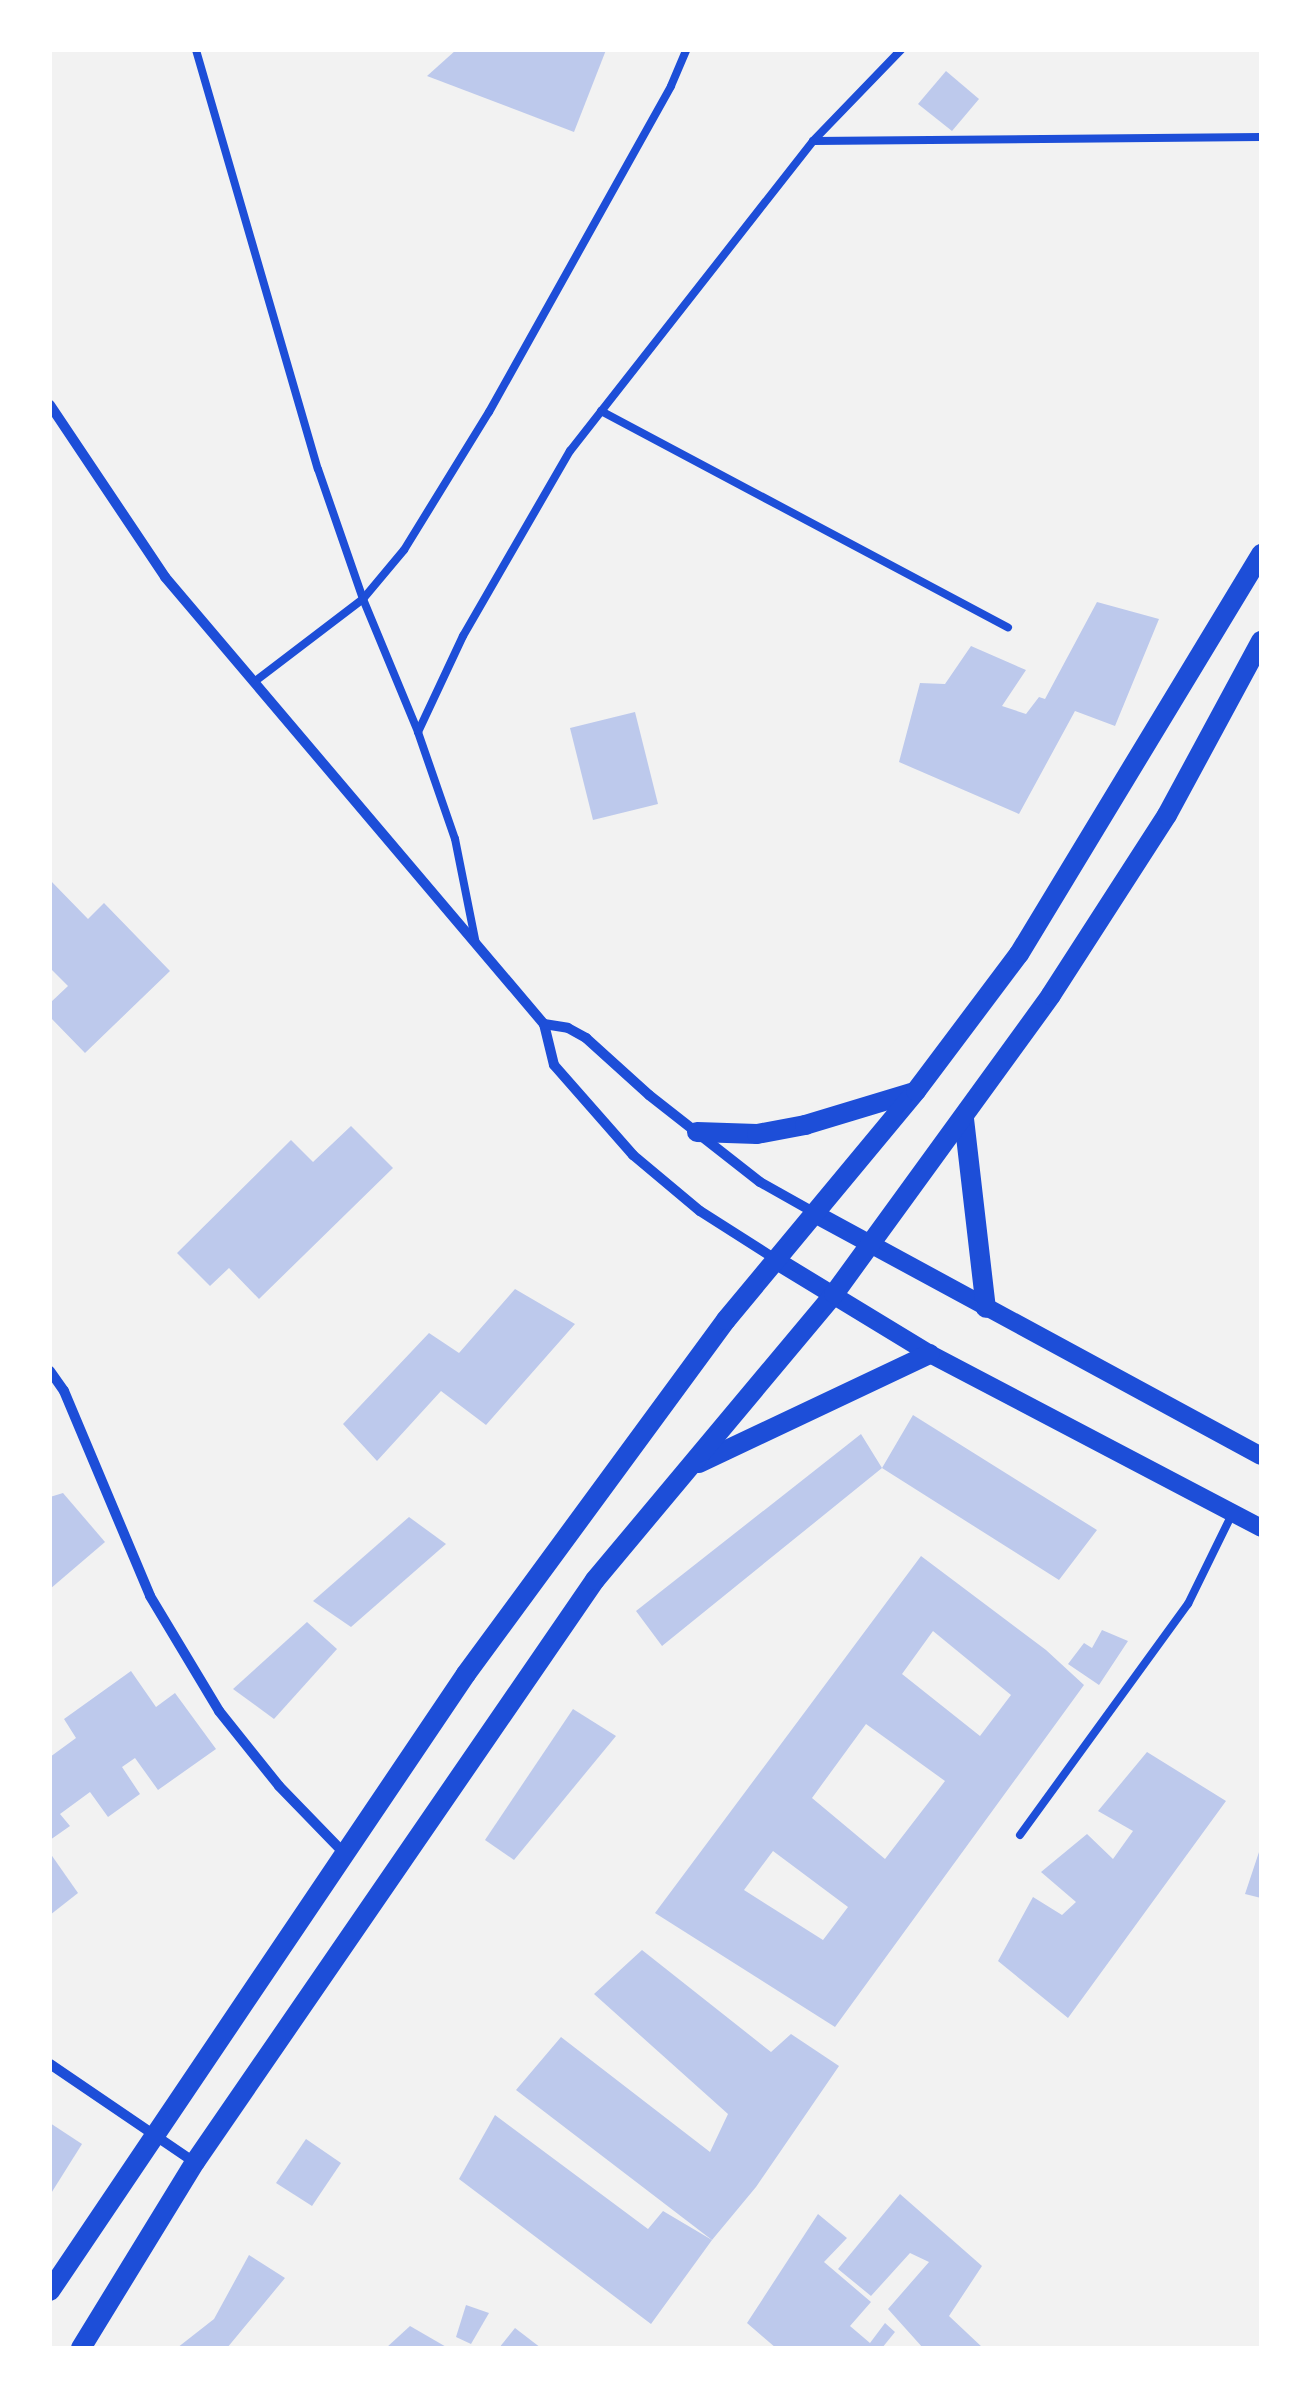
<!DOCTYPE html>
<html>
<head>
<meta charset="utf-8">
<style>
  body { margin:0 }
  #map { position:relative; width:1311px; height:2398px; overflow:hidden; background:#f2f2f2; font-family:"Zilla Slab",serif }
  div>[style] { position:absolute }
  .building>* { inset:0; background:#bdc9ec }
  .service>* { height:8px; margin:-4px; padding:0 4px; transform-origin:4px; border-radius:4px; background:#1d4ed8 }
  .minor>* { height:10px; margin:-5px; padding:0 5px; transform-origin:5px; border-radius:5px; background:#1d4ed8 }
  .tertiary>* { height:18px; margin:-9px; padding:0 9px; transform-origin:9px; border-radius:9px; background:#1d4ed8 }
  .secondary>* { height:20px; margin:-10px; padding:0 10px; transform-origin:10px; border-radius:10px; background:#1d4ed8 }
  span { translate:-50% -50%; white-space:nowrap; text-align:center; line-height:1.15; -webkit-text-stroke:8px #fff; paint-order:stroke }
  .frame { position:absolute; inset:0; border:52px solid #fff; pointer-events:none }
</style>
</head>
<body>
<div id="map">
  <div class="building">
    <div style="clip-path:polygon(456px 50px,606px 50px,574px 132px,427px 76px)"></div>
    <div style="clip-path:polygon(946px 71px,979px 99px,952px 131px,918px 104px)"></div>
    <div style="clip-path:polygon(1097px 602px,1159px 619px,1115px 726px,1075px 711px,1019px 814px,899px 762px,920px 683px,945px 684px,971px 646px,1026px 670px,1002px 706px,1026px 714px,1039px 697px,1045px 699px)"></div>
    <div style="clip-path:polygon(635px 712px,658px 804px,593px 820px,570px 728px)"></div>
    <div style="clip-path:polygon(50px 880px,88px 919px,104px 903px,170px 971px,85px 1053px,50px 1017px,50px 1003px,68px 986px,50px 968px)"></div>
    <div style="clip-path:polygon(351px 1126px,393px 1168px,259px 1299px,229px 1268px,210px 1286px,177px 1253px,291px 1140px,313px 1162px)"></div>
    <div style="clip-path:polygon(515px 1289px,575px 1324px,486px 1425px,441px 1391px,377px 1461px,343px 1424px,429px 1333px,459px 1353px)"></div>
    <div style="clip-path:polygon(913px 1415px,1097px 1530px,1059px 1580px,882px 1468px,662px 1646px,636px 1611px,861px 1434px,882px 1468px)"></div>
    <div style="clip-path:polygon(63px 1493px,105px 1542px,50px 1589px,50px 1497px)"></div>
    <div style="clip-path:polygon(409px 1517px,446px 1544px,351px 1627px,313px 1601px)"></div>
    <div style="clip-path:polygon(evenodd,921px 1556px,1046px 1650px,1084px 1685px,835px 2027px,655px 1913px,921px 1556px,933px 1631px,1011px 1695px,980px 1736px,902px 1674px,933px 1631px,921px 1556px,866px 1724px,945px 1781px,885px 1859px,812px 1798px,866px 1724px,921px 1556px,773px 1851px,848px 1907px,823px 1940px,744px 1890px,773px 1851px)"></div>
    <div style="clip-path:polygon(307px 1622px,337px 1649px,274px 1719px,233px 1689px)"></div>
    <div style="clip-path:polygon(1102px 1630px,1128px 1641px,1099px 1685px,1068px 1664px,1084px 1643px,1092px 1648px)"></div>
    <div style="clip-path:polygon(131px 1671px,156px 1707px,175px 1693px,216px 1749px,158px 1790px,135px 1758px,122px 1767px,140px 1794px,108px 1817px,90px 1792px,60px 1814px,70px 1826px,50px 1840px,50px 1757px,76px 1738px,64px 1719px)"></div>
    <div style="clip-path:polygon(573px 1709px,616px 1736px,514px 1860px,485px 1840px)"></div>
    <div style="clip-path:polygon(1147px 1752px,1226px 1801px,1068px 2018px,998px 1961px,1033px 1897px,1062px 1915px,1076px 1902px,1041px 1872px,1087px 1834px,1113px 1859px,1133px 1831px,1098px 1811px)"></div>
    <div style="clip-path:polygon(1260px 1849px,1261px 1849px,1261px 1898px,1245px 1894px)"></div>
    <div style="clip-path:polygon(50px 1853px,78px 1893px,50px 1915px)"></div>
    <div style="clip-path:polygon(642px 1950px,771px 2052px,791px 2034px,839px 2066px,756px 2187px,712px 2240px,516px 2090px,561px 2037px,710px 2152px,728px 2114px,594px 1994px)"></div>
    <div style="clip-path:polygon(495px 2115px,648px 2229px,663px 2211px,712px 2240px,651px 2324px,459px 2179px)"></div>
    <div style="clip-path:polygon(50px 2123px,82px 2144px,50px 2195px)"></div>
    <div style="clip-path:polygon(306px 2139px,341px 2163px,312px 2206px,276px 2183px)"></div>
    <div style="clip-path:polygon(900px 2194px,982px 2266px,949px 2316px,983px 2348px,923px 2348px,888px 2309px,929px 2262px,910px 2253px,871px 2296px,838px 2269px)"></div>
    <div style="clip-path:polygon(818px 2214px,847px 2238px,824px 2262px,871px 2302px,850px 2326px,870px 2343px,885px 2323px,895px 2332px,882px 2348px,776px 2348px,747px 2323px)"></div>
    <div style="clip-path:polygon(249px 2255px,285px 2278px,227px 2348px,177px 2348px,214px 2319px)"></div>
    <div style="clip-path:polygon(466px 2305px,489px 2313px,471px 2344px,456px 2337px)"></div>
    <div style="clip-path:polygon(410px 2326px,448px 2348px,386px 2348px)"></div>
    <div style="clip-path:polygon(515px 2328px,541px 2348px,499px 2348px)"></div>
  </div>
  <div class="service">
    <div style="left:196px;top:50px;width:436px;rotate:73.8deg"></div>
    <div style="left:318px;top:469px;width:138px;rotate:70.9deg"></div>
    <div style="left:363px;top:599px;width:144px;rotate:67.5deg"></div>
    <div style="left:813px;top:141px;width:448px;rotate:-0.5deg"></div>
    <div style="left:601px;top:411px;width:461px;rotate:28deg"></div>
    <div style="left:254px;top:682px;width:137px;rotate:-37.3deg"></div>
    <div style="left:363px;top:599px;width:64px;rotate:-50.1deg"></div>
    <div style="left:404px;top:550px;width:162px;rotate:-58.4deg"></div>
    <div style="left:489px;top:412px;width:373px;rotate:-60.8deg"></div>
    <div style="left:671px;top:86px;width:39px;rotate:-67deg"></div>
    <div style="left:476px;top:944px;width:107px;rotate:-101.3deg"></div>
    <div style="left:455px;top:839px;width:113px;rotate:-109.1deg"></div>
    <div style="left:418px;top:732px;width:106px;rotate:-64.9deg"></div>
    <div style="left:463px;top:636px;width:214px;rotate:-60deg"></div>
    <div style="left:570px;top:451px;width:394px;rotate:-51.9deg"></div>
    <div style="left:813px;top:141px;width:127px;rotate:-46deg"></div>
    <div style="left:1020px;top:1835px;width:286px;rotate:-54deg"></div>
    <div style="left:1188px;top:1604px;width:100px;rotate:-63.9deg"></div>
  </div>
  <div class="minor">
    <div style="left:50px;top:405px;width:207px;rotate:56.2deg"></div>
    <div style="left:165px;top:577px;width:586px;rotate:49.71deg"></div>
    <div style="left:544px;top:1024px;width:42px;rotate:76.3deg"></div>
    <div style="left:554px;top:1065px;width:120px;rotate:48.7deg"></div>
    <div style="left:633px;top:1155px;width:87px;rotate:39.9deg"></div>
    <div style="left:700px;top:1211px;width:91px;rotate:32.5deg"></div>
    <div style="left:544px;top:1024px;width:24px;rotate:9deg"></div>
    <div style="left:568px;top:1028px;width:21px;rotate:29deg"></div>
    <div style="left:586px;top:1038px;width:85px;rotate:42.1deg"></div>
    <div style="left:649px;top:1095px;width:141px;rotate:38.1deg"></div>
    <div style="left:760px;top:1182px;width:63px;rotate:29.4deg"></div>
    <div style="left:50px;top:1371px;width:24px;rotate:55deg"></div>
    <div style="left:64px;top:1391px;width:222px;rotate:67.2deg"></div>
    <div style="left:150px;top:1596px;width:134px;rotate:59deg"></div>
    <div style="left:219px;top:1711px;width:96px;rotate:51.3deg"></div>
    <div style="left:279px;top:1786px;width:93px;rotate:45.9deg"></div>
    <div style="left:50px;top:2064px;width:174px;rotate:34.2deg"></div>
  </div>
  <div class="tertiary">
    <div style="left:815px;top:1214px;width:507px;rotate:28.48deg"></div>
    <div style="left:777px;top:1261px;width:179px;rotate:31.3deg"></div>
    <div style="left:930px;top:1354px;width:374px;rotate:27.7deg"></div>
  </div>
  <div class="secondary">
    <div style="left:964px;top:1119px;width:190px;rotate:83.4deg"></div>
    <div style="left:697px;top:1132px;width:60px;rotate:1.9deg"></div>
    <div style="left:757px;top:1134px;width:49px;rotate:-10.6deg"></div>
    <div style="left:805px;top:1125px;width:114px;rotate:-16.8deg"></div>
    <div style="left:699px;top:1463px;width:255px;rotate:-25.3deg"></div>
    <div style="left:50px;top:2291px;width:744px;rotate:-56.01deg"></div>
    <div style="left:466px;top:1674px;width:439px;rotate:-53.7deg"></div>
    <div style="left:726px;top:1320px;width:298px;rotate:-50.3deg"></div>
    <div style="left:916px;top:1091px;width:171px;rotate:-53.1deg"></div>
    <div style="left:1019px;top:954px;width:468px;rotate:-58.8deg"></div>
    <div style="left:81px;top:2348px;width:218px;rotate:-58.5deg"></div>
    <div style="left:195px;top:2162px;width:706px;rotate:-55.5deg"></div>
    <div style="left:595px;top:1580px;width:373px;rotate:-50.1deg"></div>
    <div style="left:834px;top:1294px;width:369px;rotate:-54deg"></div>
    <div style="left:1051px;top:995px;width:214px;rotate:-57.2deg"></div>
    <div style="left:1167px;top:815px;width:198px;rotate:-61.6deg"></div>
  </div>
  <div class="frame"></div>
</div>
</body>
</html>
